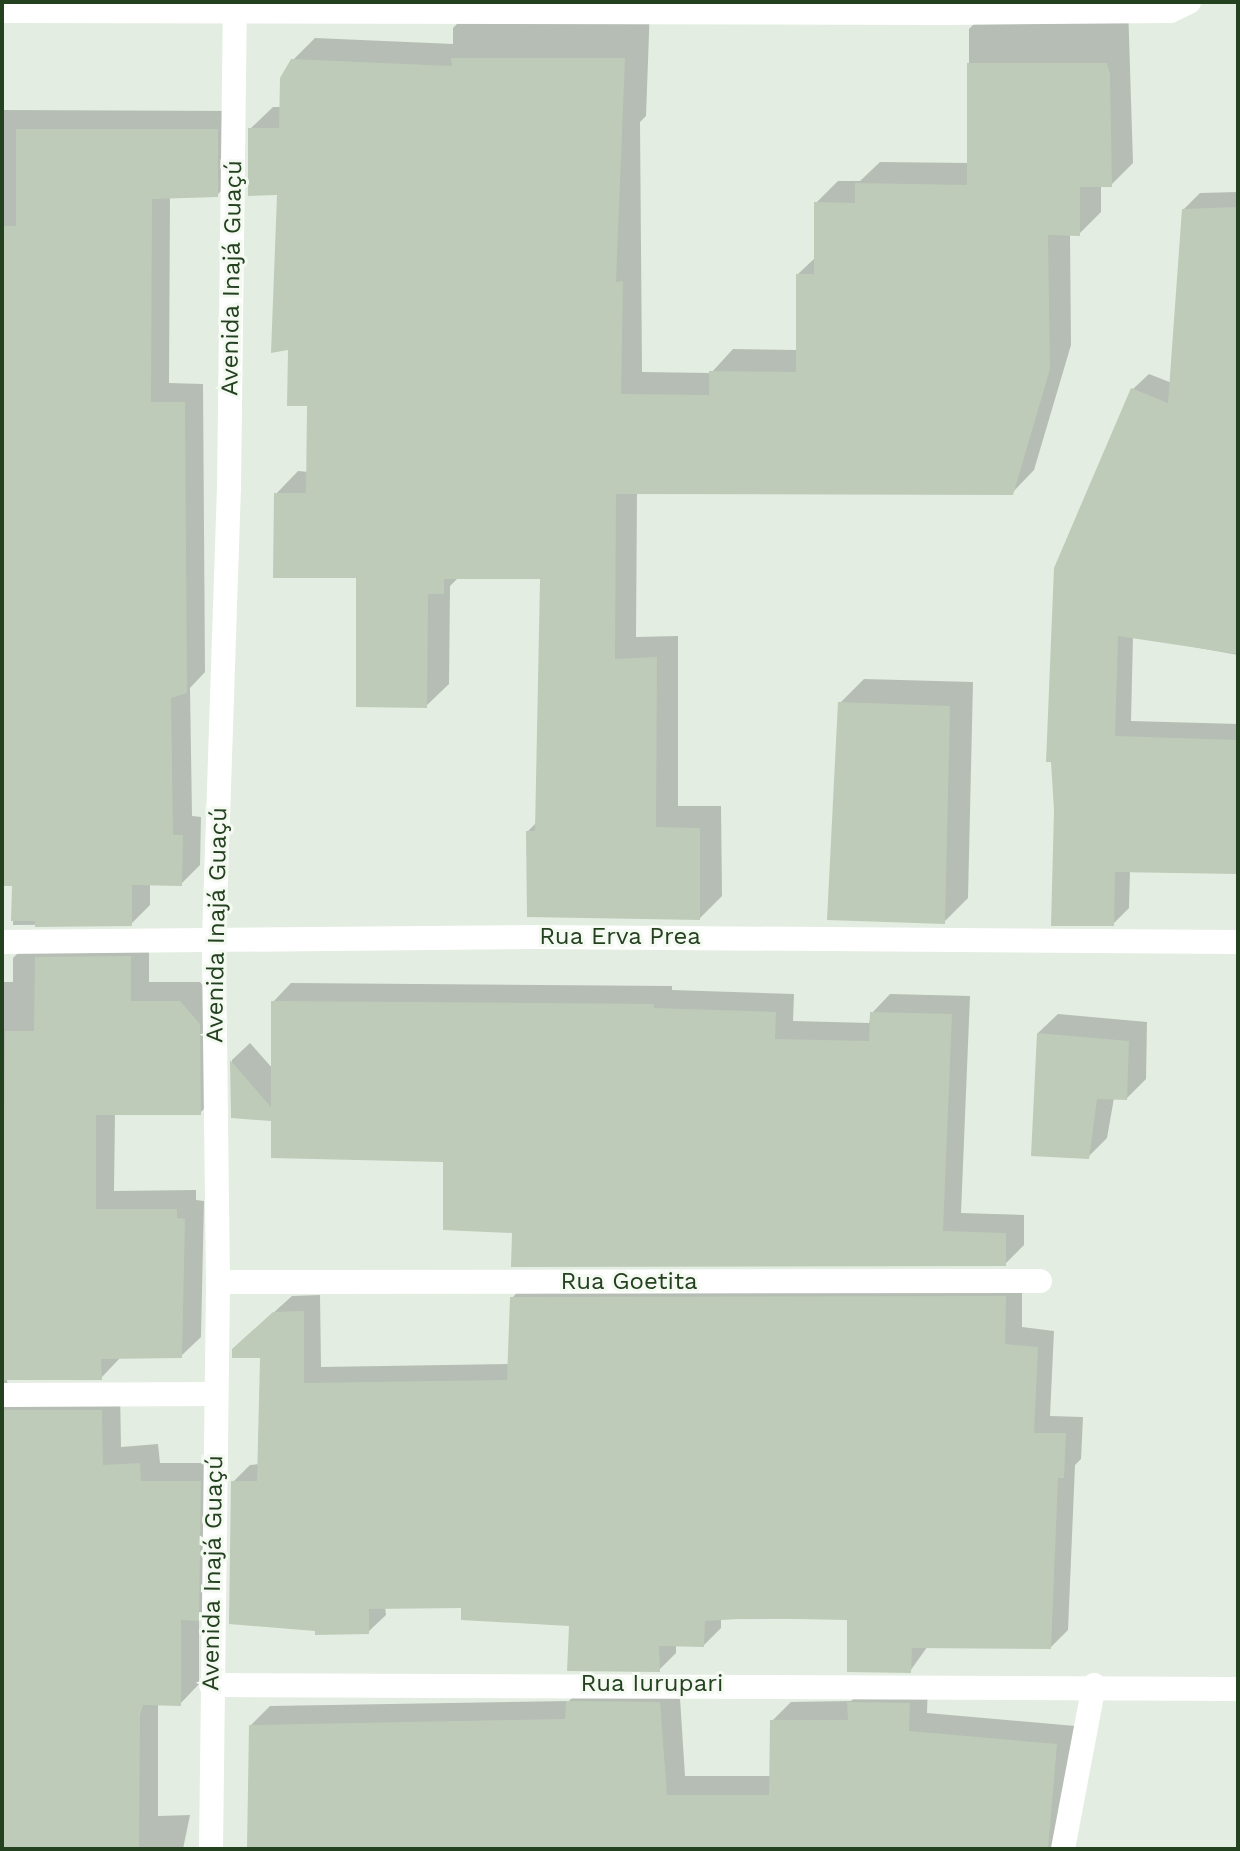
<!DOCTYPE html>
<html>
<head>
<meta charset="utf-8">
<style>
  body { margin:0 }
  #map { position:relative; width:1240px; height:1851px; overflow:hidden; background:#e4ede1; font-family:"Work Sans",sans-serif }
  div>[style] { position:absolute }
  .shadow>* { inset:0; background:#0003 }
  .building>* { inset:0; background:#becbb9 }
  .street>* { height:24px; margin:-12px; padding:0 12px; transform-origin:12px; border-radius:12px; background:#fff }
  span { translate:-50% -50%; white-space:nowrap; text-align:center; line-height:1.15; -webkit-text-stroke:6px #f4f9f2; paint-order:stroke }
  .street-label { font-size:24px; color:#23401f }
  .frame { position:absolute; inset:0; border:4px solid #23401f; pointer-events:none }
</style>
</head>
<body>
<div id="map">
  <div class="shadow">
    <div style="clip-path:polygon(1128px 5px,1133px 163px,1111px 185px,1101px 185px,1101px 212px,1079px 234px,1070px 234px,1071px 345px,1034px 470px,1012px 493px,637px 492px,636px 637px,678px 636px,678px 806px,721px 806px,722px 896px,700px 918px,528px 831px,537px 822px,542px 577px,459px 577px,450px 586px,449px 684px,426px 706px,358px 576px,276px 494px,298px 471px,309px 472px,309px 404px,291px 348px,279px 193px,250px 129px,273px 107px,281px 107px,292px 61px,315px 38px,453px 44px,453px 28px,475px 6px,650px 6px,646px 116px,640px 122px,642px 372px,711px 373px,733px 349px,798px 350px,798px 274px,816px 257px,816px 203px,838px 181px,860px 181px,880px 162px,969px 163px,969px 29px,991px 7px)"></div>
    <div style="clip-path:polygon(2px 110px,237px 111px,236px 176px,217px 195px,170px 196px,169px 383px,203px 384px,205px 672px,190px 688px,192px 816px,201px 817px,200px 865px,181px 884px,150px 883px,150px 905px,131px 924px,13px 925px,14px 884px,2px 884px)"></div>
    <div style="clip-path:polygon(1238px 192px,1238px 655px,1133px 636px,1131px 721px,1238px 724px,1238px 873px,1130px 870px,1129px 908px,1113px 924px,1053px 924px,1133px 389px,1149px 374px,1172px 383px,1184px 209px,1200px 193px)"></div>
    <div style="clip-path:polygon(864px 679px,973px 682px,968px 898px,944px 922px,840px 703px)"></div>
    <div style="clip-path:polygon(149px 937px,149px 982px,200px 982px,218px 1004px,219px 1094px,200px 1113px,115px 1113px,114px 1191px,196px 1190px,196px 1200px,204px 1201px,201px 1337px,181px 1356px,120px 1358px,101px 1378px,6px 1378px,8px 1384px,120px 1391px,121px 1447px,158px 1444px,160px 1463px,219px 1463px,217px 1600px,199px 1618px,199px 1684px,180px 1704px,158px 1703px,158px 1816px,190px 1815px,183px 1849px,2px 1849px,2px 982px,13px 982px,13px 958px,32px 939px)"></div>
    <div style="clip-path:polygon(291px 983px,672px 986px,672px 990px,794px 994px,793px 1021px,869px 1023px,872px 1013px,890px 994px,970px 996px,961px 1213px,1024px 1215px,1024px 1245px,1005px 1264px,514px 1231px,445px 1160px,273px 1119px,233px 1116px,232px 1060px,250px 1043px,273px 1069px,273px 1002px)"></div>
    <div style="clip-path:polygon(1058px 1014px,1147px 1022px,1146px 1079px,1127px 1098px,1114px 1098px,1107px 1138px,1088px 1157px,1038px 1033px)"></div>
    <div style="clip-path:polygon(529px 1280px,1022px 1280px,1022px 1327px,1054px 1331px,1050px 1416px,1083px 1417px,1081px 1459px,1075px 1465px,1068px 1630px,1051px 1647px,928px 1646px,910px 1671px,849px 1618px,721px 1619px,721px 1628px,704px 1645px,676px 1644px,676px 1653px,659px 1670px,571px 1624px,463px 1606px,385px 1607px,386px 1615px,368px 1632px,233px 1482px,250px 1465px,260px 1464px,262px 1356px,252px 1332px,292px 1296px,320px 1295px,321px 1367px,509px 1364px,512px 1298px)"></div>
    <div style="clip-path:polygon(587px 1683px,679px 1683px,685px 1776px,771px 1776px,772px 1721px,791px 1702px,851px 1701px,869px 1684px,928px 1684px,927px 1713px,1075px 1726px,1066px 1849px,250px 1849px,251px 1725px,270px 1706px,569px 1701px)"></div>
  </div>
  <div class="building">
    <div style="clip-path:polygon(451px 58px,625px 58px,616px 282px,623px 281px,621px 394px,709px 395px,709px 371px,796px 372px,796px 274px,814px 274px,814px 202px,855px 203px,855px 183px,967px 185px,967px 63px,1107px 63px,1110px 74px,1112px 187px,1080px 187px,1080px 236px,1048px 235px,1050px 369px,1013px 495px,616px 494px,615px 659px,657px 657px,656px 827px,700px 828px,700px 920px,527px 917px,526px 831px,535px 831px,540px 579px,444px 579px,444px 594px,428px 594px,427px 708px,356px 707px,356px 578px,273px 578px,274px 493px,306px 493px,307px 406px,287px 406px,288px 350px,271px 353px,277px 195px,248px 196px,248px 128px,279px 128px,280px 78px,291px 59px,452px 66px)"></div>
    <div style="clip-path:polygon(16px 129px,218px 129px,218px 197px,152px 199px,151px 402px,185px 402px,187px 693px,171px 698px,173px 835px,183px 835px,182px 886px,132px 885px,132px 926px,35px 927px,35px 921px,11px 921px,12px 886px,2px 886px,2px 226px,16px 226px)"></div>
    <div style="clip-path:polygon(1238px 207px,1238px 654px,1118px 636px,1115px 736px,1238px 740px,1238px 874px,1115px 872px,1114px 926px,1051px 926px,1054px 810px,1051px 762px,1046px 762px,1054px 568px,1131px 388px,1168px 403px,1182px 209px)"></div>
    <div style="clip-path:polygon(838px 702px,950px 706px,945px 924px,827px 920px)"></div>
    <div style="clip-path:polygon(131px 956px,131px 1001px,180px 1001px,200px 1024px,201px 1115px,96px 1115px,96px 1209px,177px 1209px,177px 1218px,185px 1219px,182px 1358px,101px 1359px,102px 1380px,2px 1380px,5px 1031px,34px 1031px,35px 957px)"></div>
    <div style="clip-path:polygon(271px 1001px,654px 1004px,654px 1008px,776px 1012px,775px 1039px,869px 1041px,870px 1012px,952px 1014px,943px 1231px,1006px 1233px,1006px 1266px,511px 1267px,512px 1233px,443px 1230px,443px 1162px,271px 1158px,271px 1121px,231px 1118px,230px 1060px,271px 1107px)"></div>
    <div style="clip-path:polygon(1037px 1033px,1129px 1041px,1127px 1100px,1097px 1099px,1089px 1159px,1031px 1156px)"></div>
    <div style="clip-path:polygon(1006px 1296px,1005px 1344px,1038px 1347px,1034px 1433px,1066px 1433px,1064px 1478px,1058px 1478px,1051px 1649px,912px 1648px,911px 1673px,847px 1672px,847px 1620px,755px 1618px,705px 1621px,704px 1647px,659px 1646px,660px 1672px,567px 1671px,569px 1626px,461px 1620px,461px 1608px,369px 1609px,369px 1634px,315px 1635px,315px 1631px,229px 1624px,231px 1481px,257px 1481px,260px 1358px,232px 1358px,232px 1349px,273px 1312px,304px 1311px,304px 1383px,507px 1380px,510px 1297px)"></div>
    <div style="clip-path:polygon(2px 1410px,102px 1410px,103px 1465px,140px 1463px,141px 1481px,201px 1481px,199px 1621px,181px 1620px,181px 1706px,143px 1705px,140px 1715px,139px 1849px,2px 1849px)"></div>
    <div style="clip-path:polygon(566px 1701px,660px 1702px,667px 1795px,769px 1795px,770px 1720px,848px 1720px,847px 1702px,910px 1703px,909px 1731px,1057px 1744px,1048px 1849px,247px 1849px,249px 1725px,565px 1719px)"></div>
  </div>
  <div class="street">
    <div style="left:2px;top:11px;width:941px;rotate:0.12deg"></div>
    <div style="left:943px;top:13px;width:227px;rotate:-0.5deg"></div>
    <div style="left:1170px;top:11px;width:21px;rotate:-25deg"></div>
    <div style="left:2px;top:942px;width:533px;rotate:-0.54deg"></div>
    <div style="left:535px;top:937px;width:703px;rotate:0.41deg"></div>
    <div style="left:218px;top:1282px;width:822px;rotate:-0.07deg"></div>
    <div style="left:2px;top:1395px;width:214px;rotate:-0.3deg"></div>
    <div style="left:211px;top:1685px;width:1027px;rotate:0.22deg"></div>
    <div style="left:211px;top:1849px;width:567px;rotate:-89.29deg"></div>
    <div style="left:218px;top:1282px;width:343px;rotate:-90.7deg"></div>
    <div style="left:214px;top:939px;width:451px;rotate:-88.1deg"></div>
    <div style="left:229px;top:488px;width:486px;rotate:-89.3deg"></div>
    <div style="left:1063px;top:1849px;width:167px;rotate:-79.3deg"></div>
  </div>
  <div class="street-label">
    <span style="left:232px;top:278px;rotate:-89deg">Avenida Inajá Guaçú</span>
    <span style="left:217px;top:925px;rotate:-89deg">Avenida Inajá Guaçú</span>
    <span style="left:620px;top:937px">Rua Erva Prea</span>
    <span style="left:629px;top:1282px">Rua Goetita</span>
    <span style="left:213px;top:1573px;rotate:-89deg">Avenida Inajá Guaçú</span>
    <span style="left:652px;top:1684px">Rua Iurupari</span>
  </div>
  <div class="frame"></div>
</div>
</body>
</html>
